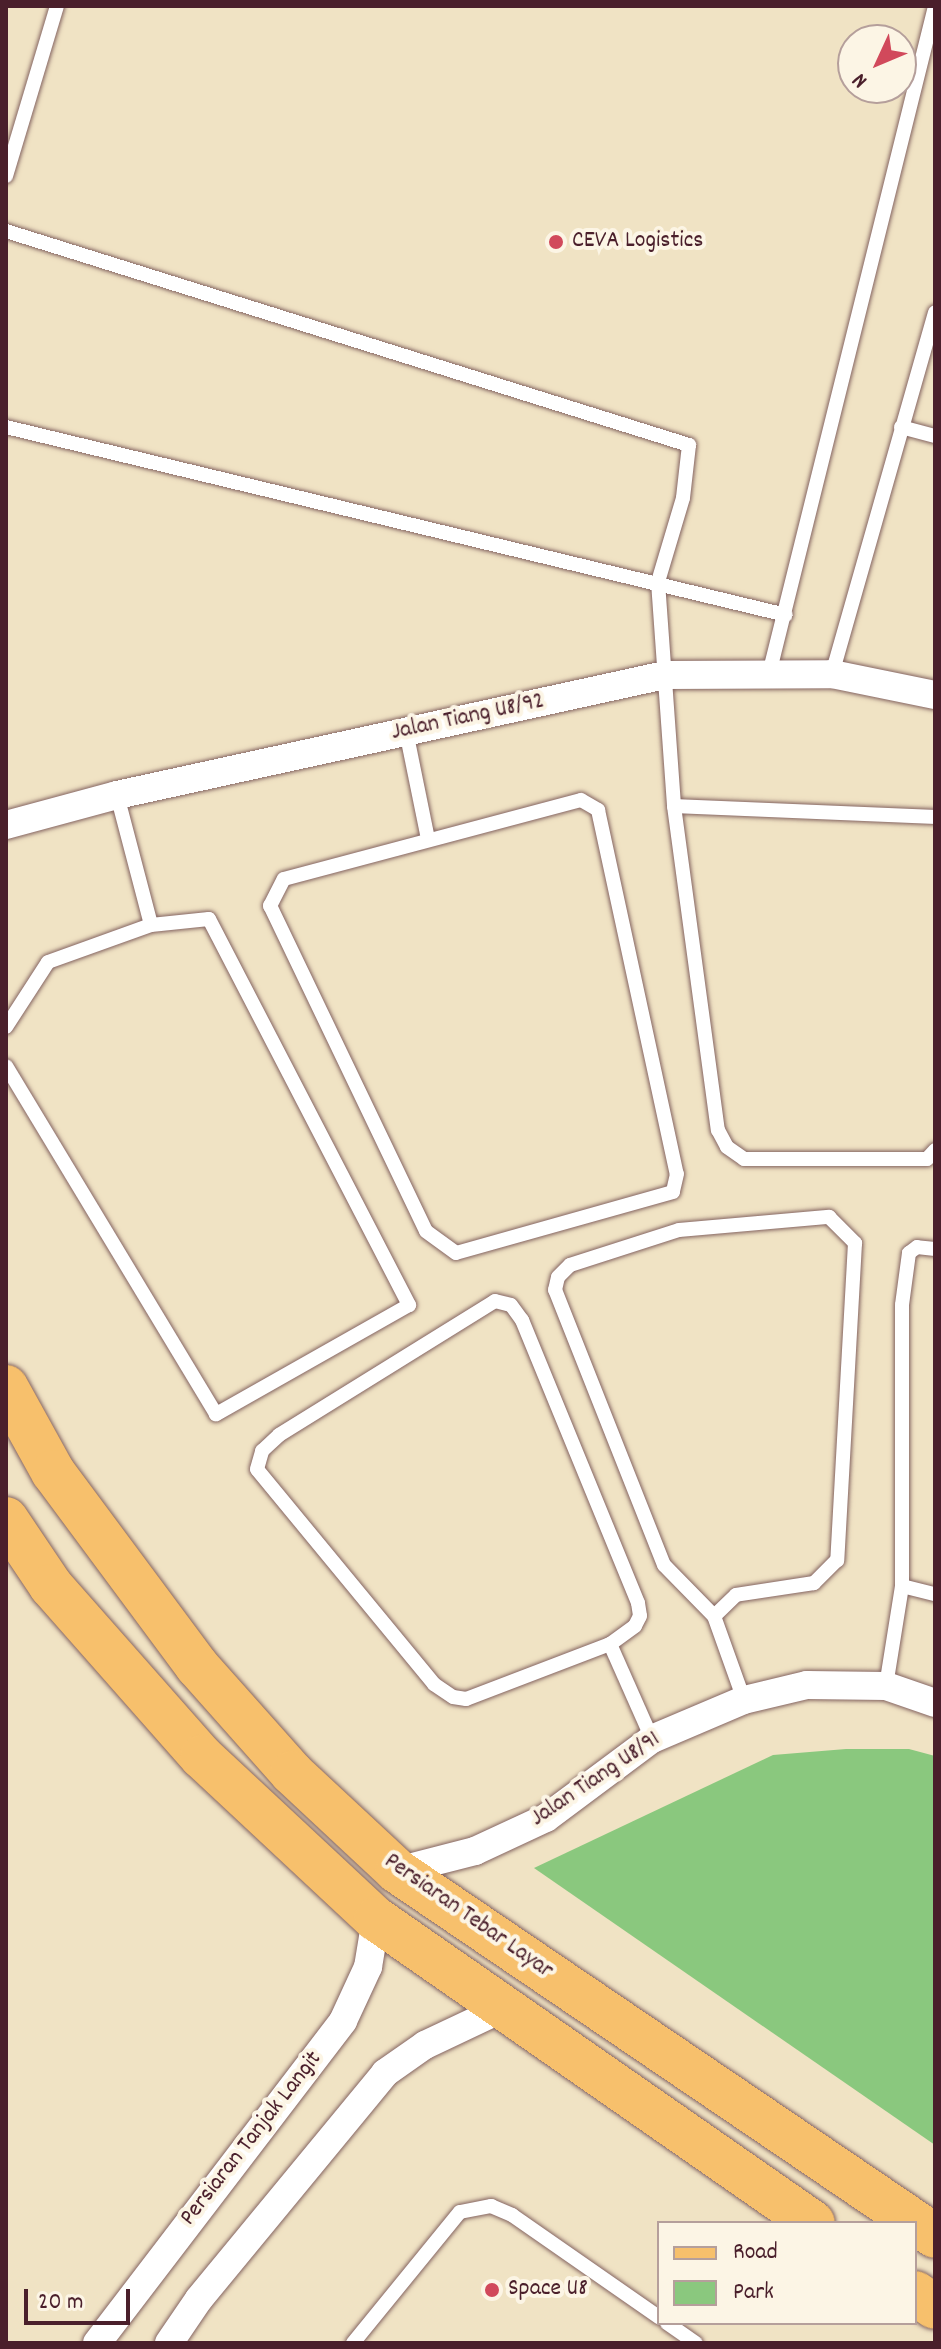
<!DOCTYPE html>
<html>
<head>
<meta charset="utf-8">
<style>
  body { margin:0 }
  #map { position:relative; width:941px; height:2349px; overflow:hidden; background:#f0e3c4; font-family:Dekko,sans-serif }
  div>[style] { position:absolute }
  .green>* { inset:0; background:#8ac87e }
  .roads { filter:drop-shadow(0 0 2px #846461) drop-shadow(0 0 2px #846461) }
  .lane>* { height:14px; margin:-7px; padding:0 7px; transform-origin:7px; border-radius:7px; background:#fff }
  .street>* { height:28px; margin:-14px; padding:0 14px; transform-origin:14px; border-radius:14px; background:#fff }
  .primary>* { height:44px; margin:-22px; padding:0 22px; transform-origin:22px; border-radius:22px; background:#f7c06c }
  .dots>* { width:22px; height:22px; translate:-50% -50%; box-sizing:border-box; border:4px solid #fcf5e5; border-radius:50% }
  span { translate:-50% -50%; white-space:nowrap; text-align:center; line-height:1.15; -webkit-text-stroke:8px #fcf5e5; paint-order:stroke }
  .poi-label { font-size:24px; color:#4a1f2b }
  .left { translate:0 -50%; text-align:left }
  .street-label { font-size:24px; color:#4a1f2b }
  .frame { position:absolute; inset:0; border:8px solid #4a1f2b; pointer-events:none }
  .legend { position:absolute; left:657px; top:2221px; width:260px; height:104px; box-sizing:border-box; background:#fcf5e5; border:2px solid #b59f9b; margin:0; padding:10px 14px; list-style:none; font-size:24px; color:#4a1f2b }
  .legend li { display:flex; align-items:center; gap:16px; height:40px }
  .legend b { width:40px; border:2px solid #b59f9b }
  .north { position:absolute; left:837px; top:24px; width:80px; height:80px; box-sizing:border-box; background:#fcf5e5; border:2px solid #b59f9b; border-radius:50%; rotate:226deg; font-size:22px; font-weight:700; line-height:32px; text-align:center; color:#4a1f2b }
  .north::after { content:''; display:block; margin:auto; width:28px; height:36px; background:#d1495b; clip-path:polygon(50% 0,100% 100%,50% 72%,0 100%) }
  .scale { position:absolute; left:24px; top:2289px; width:106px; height:36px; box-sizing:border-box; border:4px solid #4a1f2b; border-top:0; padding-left:10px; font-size:24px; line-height:28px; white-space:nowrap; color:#4a1f2b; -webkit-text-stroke:6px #fcf5e5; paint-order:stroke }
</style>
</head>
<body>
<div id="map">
  <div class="green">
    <div style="clip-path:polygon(846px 1749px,909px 1749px,935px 1756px,935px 2145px,534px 1868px,773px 1755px)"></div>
  </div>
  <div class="roads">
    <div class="lane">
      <div style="left:6px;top:176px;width:177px;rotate:-73.3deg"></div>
      <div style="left:6px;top:231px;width:716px;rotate:17.4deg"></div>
      <div style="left:689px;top:445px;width:53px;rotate:96.5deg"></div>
      <div style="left:683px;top:498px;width:88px;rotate:106.6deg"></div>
      <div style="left:658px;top:582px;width:225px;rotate:85.9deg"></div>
      <div style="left:6px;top:427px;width:802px;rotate:13.55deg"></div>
      <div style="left:901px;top:427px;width:35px;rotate:15deg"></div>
      <div style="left:769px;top:674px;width:688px;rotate:-76.04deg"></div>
      <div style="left:832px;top:674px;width:376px;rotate:-74.1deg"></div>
      <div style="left:406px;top:731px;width:110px;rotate:78.5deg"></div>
      <div style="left:117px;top:795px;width:134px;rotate:75.3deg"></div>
      <div style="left:581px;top:800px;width:20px;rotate:30deg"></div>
      <div style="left:598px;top:810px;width:372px;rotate:77.8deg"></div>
      <div style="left:677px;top:1174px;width:18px;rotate:103deg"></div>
      <div style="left:673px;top:1192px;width:225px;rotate:164.3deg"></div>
      <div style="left:456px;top:1253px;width:37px;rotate:-144deg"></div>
      <div style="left:426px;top:1231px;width:361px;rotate:-115.6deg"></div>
      <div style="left:270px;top:906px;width:30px;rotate:-63deg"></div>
      <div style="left:284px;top:879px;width:307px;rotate:-14.9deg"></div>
      <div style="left:935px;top:817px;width:261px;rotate:-177.6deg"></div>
      <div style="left:674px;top:806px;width:327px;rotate:82.3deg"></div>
      <div style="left:718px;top:1130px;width:19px;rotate:62deg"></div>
      <div style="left:727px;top:1147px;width:21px;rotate:35deg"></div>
      <div style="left:744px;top:1159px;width:183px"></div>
      <div style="left:927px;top:1159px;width:12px;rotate:-48deg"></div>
      <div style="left:6px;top:1027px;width:77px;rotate:-57.1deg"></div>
      <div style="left:48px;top:962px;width:109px;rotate:-19.8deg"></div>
      <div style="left:151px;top:925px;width:58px;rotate:-5.9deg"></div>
      <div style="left:209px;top:919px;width:435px;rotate:62.6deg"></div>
      <div style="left:409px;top:1305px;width:222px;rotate:150.5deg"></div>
      <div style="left:216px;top:1414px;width:406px;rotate:-121.1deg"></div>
      <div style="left:829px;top:1217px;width:37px;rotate:45deg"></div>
      <div style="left:855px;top:1243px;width:318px;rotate:93.2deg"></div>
      <div style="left:837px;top:1560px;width:33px;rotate:135deg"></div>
      <div style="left:814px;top:1583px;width:79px;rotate:171.3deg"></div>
      <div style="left:736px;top:1595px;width:30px;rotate:136deg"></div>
      <div style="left:714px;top:1616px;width:71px;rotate:-134.4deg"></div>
      <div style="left:664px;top:1565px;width:296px;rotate:-111.6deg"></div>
      <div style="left:555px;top:1290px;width:13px;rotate:-77deg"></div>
      <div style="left:558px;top:1277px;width:17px;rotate:-45deg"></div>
      <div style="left:570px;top:1265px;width:114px;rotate:-17.8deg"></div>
      <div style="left:679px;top:1230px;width:151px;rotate:-5deg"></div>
      <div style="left:935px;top:1249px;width:18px;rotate:-174deg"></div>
      <div style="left:917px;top:1247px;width:10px;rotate:143deg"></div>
      <div style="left:909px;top:1253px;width:52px;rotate:97.7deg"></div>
      <div style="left:902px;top:1305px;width:281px;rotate:90deg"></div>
      <div style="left:902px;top:1586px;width:34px;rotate:14deg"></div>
      <div style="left:714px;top:1616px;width:89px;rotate:70.3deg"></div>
      <div style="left:610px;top:1644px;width:154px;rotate:159.1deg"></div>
      <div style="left:466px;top:1699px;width:13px;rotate:-171deg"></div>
      <div style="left:453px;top:1697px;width:23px;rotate:-146deg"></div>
      <div style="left:434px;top:1684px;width:278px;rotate:-129.5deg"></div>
      <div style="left:257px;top:1469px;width:19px;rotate:-74deg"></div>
      <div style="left:262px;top:1451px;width:23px;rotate:-43deg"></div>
      <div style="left:279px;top:1435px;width:254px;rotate:-31.8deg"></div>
      <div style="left:495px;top:1301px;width:16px;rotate:14deg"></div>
      <div style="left:511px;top:1305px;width:19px;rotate:54deg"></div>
      <div style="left:522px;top:1320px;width:306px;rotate:67.7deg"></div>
      <div style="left:638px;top:1603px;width:13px;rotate:81deg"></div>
      <div style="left:640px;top:1616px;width:11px;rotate:117deg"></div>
      <div style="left:635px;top:1626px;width:31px;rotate:144deg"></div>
      <div style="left:610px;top:1644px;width:104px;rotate:66.1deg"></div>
      <div style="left:886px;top:1686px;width:101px;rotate:-80.9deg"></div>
      <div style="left:667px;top:2323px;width:35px;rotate:35deg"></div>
      <div style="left:353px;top:2343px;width:169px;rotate:-50.8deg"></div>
      <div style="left:460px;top:2212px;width:32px;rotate:-11deg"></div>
      <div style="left:491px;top:2206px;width:23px;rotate:23deg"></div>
      <div style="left:512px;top:2215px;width:179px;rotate:34.8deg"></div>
    </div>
    <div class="street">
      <div style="left:6px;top:825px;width:115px;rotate:-15.1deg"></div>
      <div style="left:117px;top:795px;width:561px;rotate:-12.35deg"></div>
      <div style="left:665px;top:675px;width:167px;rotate:-0.3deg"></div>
      <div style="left:832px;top:674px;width:105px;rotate:11.5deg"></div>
      <div style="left:397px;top:1871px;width:81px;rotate:-14.4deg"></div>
      <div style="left:475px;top:1851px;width:78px;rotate:-24.9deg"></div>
      <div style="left:546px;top:1818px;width:132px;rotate:-36.7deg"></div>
      <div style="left:652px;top:1739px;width:100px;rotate:-23deg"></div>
      <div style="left:744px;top:1700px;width:65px;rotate:-13.4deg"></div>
      <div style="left:807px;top:1685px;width:79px;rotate:0.7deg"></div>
      <div style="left:886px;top:1686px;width:52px;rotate:19.1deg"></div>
      <div style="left:97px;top:2343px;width:405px;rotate:-52.6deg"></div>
      <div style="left:343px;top:2021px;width:60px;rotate:-65.2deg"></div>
      <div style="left:368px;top:1967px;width:49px;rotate:-80.5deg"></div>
      <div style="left:169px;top:2343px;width:53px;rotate:-55.7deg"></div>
      <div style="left:199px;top:2299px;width:293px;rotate:-50.5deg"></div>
      <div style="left:385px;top:2073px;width:49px;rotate:-35deg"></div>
      <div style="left:425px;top:2045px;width:84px;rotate:-25.3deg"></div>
    </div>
    <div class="primary">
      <div style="left:6px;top:1387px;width:97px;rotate:61.1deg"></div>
      <div style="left:53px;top:1472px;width:242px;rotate:53.4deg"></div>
      <div style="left:197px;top:1666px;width:143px;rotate:48.4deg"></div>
      <div style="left:292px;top:1773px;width:144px;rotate:43deg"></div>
      <div style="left:397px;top:1871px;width:650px;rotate:34.15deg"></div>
      <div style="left:6px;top:1519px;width:81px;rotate:56.1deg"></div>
      <div style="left:51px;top:1586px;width:228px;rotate:48.6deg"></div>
      <div style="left:202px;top:1757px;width:238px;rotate:43deg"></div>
      <div style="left:376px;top:1919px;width:532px;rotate:34.82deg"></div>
      <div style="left:915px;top:2293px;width:24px;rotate:35deg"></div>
    </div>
  </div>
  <div class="dots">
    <div style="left:556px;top:242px;background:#d1495b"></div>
    <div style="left:492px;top:2290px;background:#d1495b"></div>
  </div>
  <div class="poi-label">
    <span class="left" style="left:572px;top:242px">CEVA Logistics</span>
    <span class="left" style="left:508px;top:2290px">Space U8</span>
  </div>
  <div class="street-label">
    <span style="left:468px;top:718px;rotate:-12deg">Jalan Tiang U8/92</span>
    <span style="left:596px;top:1780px;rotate:-34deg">Jalan Tiang U8/91</span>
    <span style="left:468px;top:1917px;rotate:35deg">Persiaran Tebar Layar</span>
    <span style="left:252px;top:2139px;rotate:-52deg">Persiaran Tanjak Langit</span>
  </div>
  <div class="frame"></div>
  <ul class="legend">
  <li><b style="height:10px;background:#f7c06c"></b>Road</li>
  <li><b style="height:22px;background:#8ac87e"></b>Park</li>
  </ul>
  <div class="north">N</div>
  <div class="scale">20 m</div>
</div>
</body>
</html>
